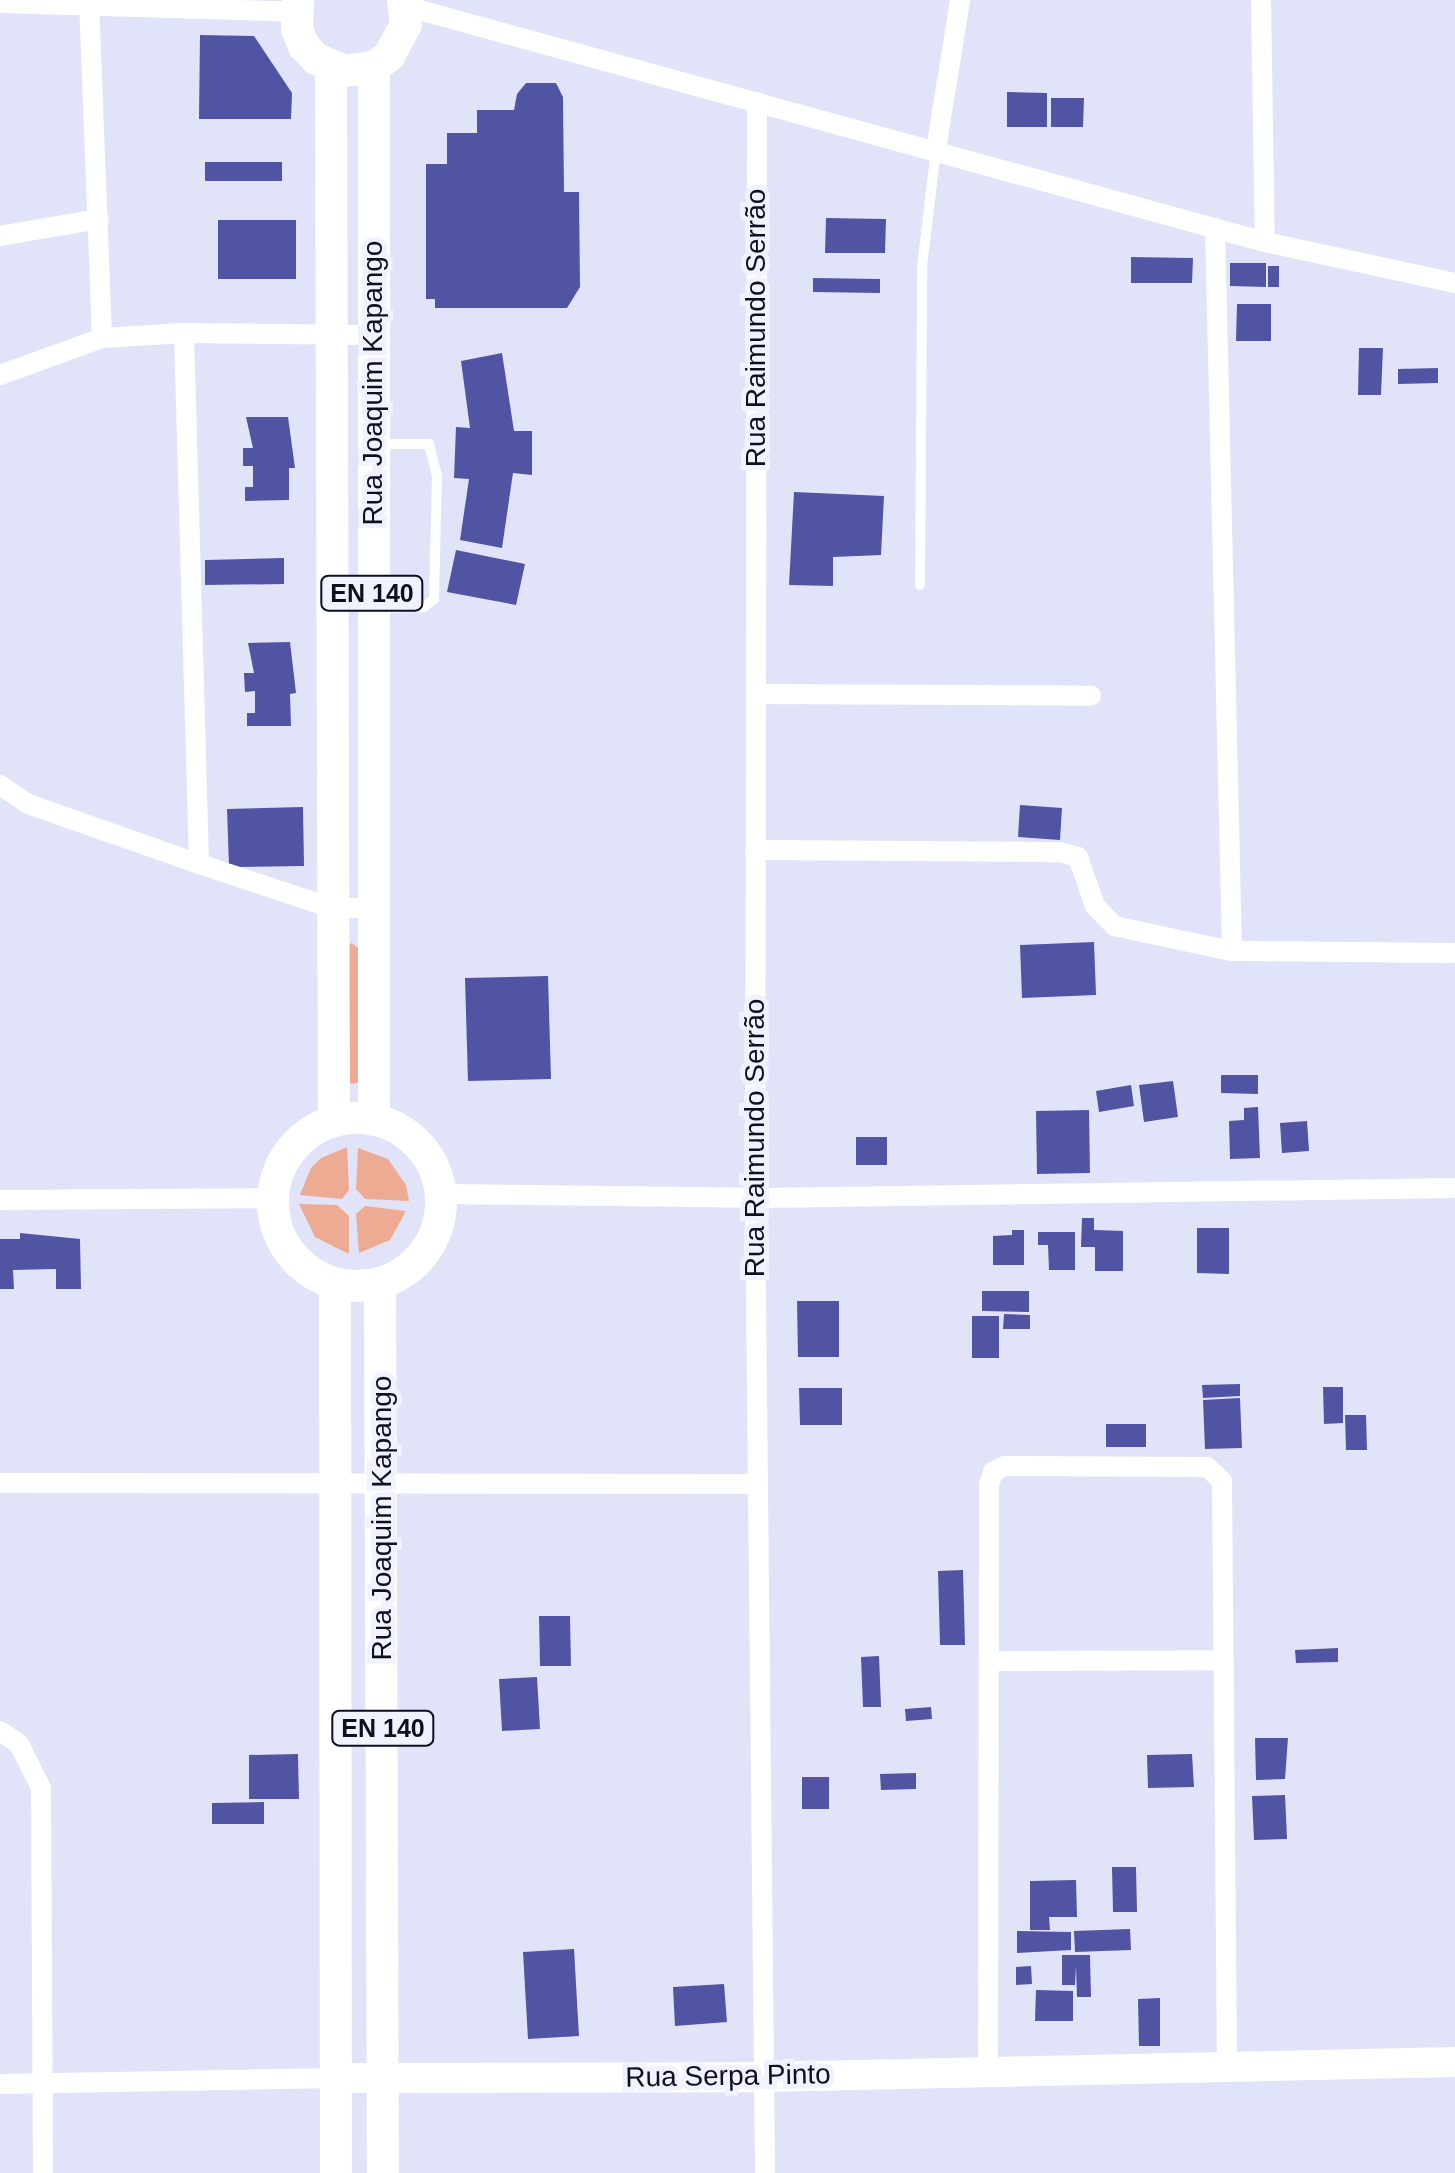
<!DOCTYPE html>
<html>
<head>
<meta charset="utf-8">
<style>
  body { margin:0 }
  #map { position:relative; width:1455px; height:2173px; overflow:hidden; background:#e1e4f9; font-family:Arial,sans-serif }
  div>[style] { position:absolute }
  .green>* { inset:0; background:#eeab94 }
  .building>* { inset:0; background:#5153a3 }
  .lane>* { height:10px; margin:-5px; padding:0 5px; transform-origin:5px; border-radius:5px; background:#fff }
  .street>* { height:20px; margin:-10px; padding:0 10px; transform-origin:10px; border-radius:10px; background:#fff }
  .secondary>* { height:30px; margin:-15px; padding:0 15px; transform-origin:15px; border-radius:15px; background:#fff }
  .primary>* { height:32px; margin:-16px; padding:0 16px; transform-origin:16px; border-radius:16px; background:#fff }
  .primary>.ring { margin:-16px; padding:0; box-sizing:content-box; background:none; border:32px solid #fff; border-radius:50% }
  span { translate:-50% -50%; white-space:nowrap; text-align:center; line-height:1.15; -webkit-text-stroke:10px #f0f2fd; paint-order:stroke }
  .shield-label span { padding:2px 8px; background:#f0f2fd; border:2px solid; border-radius:8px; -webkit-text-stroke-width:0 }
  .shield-label { font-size:25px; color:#0e0f21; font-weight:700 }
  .street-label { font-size:28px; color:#0e0f21 }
</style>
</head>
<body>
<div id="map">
  <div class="green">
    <div style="clip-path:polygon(352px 943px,359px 949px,358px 1082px,354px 1084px,350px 1083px,348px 945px)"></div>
    <div style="clip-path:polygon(347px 1147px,349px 1190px,342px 1199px,300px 1195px,311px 1168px,321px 1158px)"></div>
    <div style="clip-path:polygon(358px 1148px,388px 1159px,406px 1185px,409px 1201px,365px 1199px,356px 1189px)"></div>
    <div style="clip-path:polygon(299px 1204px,337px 1205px,349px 1216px,349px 1254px,315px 1237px)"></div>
    <div style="clip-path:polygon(365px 1206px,406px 1211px,390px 1240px,359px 1253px,356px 1214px)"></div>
  </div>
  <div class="building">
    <div style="clip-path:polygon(200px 35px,254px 36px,292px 93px,291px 119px,199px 119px)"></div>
    <div style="clip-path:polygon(526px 83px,556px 83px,563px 97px,564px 192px,579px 192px,580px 287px,567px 308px,435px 308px,435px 299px,426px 299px,426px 164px,447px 164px,447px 133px,477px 133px,477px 110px,514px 110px,517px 94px)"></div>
    <div style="clip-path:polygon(1007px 92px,1047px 93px,1047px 127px,1007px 127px)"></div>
    <div style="clip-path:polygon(1051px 98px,1084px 98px,1083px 127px,1051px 127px)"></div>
    <div style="clip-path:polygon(205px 162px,282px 162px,282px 181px,205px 181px)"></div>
    <div style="clip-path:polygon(826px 218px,886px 219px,885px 253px,825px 253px)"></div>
    <div style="clip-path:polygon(218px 220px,296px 220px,296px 279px,218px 279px)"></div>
    <div style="clip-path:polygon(1131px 257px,1193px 258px,1192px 283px,1131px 283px)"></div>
    <div style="clip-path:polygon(1230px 263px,1266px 263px,1266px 287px,1230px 286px)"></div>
    <div style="clip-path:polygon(1268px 266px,1279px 266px,1279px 287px,1268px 287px)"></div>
    <div style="clip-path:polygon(813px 278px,880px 279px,880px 293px,813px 292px)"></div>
    <div style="clip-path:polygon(1237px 304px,1271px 304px,1271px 341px,1236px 341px)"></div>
    <div style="clip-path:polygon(1359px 348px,1383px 348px,1381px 395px,1358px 395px)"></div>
    <div style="clip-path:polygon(502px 353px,514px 431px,532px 431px,532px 475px,513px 473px,502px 548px,460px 540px,469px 479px,454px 478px,456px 427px,470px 428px,461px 361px)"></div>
    <div style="clip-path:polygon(1438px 368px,1438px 383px,1398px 384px,1398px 369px)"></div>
    <div style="clip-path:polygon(246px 417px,288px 417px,295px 468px,289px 468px,289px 500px,245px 501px,245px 487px,253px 487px,253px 466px,243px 466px,243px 448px,253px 448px)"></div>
    <div style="clip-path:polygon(794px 492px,884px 496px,881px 555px,833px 557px,833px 586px,789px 585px)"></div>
    <div style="clip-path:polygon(456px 550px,525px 564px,516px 605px,447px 592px)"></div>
    <div style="clip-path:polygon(284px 558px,284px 584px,205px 585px,205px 560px)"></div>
    <div style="clip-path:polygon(290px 642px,296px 693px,290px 694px,291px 726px,247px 726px,247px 713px,255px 713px,255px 691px,245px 692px,244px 673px,254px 673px,248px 643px)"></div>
    <div style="clip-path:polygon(1020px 805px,1062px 808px,1060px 840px,1018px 837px)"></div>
    <div style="clip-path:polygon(303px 807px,304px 866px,229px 867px,227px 809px)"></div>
    <div style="clip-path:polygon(1094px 942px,1096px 995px,1022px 998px,1020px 945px)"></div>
    <div style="clip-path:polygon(548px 976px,551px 1079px,468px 1081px,465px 978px)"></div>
    <div style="clip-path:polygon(1221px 1075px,1258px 1075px,1258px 1094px,1221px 1093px)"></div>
    <div style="clip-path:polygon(1173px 1081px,1178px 1117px,1144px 1122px,1139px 1085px)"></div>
    <div style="clip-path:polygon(1131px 1085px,1134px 1106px,1099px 1112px,1096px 1091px)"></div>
    <div style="clip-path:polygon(1258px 1107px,1260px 1158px,1230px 1159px,1229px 1121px,1244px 1120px,1244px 1108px)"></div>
    <div style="clip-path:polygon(1089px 1110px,1090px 1173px,1037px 1174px,1036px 1111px)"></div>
    <div style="clip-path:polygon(1307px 1121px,1309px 1151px,1282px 1153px,1280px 1123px)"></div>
    <div style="clip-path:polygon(856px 1137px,887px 1137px,887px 1165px,856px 1165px)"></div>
    <div style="clip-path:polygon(1082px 1218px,1094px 1218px,1094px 1230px,1123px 1231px,1123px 1271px,1095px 1271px,1095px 1247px,1081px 1247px)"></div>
    <div style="clip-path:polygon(1197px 1228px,1229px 1228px,1229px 1274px,1197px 1273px)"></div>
    <div style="clip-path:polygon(1012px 1230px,1024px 1230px,1024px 1265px,993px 1265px,993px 1236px,1012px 1235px)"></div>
    <div style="clip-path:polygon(1038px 1232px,1075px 1232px,1075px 1270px,1049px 1270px,1048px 1245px,1038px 1245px)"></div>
    <div style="clip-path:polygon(20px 1233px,80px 1239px,81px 1289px,56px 1289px,56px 1269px,13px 1270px,14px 1289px,0 1289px,0 1239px,20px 1239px)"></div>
    <div style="clip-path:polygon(982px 1291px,1029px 1291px,1029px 1312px,982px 1311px)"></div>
    <div style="clip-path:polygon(797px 1301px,839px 1301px,839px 1357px,798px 1357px)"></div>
    <div style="clip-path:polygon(1004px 1314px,1030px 1315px,1030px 1329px,1003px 1329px)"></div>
    <div style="clip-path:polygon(972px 1316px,999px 1316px,999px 1358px,972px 1358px)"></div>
    <div style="clip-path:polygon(1240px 1384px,1240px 1396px,1203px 1398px,1202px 1385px)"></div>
    <div style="clip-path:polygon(1323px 1387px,1343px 1387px,1343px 1423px,1324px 1424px)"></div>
    <div style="clip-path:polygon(799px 1388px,842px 1388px,842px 1425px,800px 1425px)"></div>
    <div style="clip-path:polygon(1240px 1398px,1242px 1448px,1205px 1449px,1203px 1400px)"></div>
    <div style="clip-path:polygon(1345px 1415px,1366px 1415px,1367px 1450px,1346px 1450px)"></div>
    <div style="clip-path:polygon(1106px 1424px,1146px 1424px,1146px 1447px,1106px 1447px)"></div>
    <div style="clip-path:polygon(963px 1570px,965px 1645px,940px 1645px,938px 1571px)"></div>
    <div style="clip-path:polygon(539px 1616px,570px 1616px,571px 1666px,540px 1666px)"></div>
    <div style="clip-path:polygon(1338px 1648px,1338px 1662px,1296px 1663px,1295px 1650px)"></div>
    <div style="clip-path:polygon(879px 1656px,881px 1707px,863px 1707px,861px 1657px)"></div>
    <div style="clip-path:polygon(537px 1677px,540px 1729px,502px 1731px,499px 1679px)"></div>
    <div style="clip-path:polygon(931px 1707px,932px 1719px,906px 1721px,905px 1709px)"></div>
    <div style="clip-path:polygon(1255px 1738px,1288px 1738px,1285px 1779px,1256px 1780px)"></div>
    <div style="clip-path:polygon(298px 1754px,299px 1799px,249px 1799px,249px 1755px)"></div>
    <div style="clip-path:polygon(1192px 1754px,1194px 1787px,1148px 1788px,1147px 1755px)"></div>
    <div style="clip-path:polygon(916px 1773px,916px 1789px,881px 1790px,880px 1774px)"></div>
    <div style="clip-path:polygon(802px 1777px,829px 1777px,829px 1809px,802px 1809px)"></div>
    <div style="clip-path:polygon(1285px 1795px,1287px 1839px,1254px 1840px,1252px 1796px)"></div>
    <div style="clip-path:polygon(264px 1802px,264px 1824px,212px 1824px,212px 1803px)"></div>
    <div style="clip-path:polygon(1112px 1867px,1136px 1867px,1137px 1912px,1113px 1912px)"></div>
    <div style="clip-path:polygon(1076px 1880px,1077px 1917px,1049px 1917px,1050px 1930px,1030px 1930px,1030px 1881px)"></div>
    <div style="clip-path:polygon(1130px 1929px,1131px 1950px,1075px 1952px,1074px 1931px)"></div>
    <div style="clip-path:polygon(1017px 1931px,1071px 1932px,1071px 1950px,1017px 1953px)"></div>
    <div style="clip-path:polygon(574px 1949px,579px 2036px,528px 2039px,523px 1952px)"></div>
    <div style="clip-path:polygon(1062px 1955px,1090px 1955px,1091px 1997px,1077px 1997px,1076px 1966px,1075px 1985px,1062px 1985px)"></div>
    <div style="clip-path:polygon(1031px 1966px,1032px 1984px,1016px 1985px,1016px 1967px)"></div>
    <div style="clip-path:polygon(724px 1984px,727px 2022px,675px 2026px,673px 1987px)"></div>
    <div style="clip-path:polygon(1036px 1990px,1073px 1991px,1073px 2021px,1035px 2021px)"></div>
    <div style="clip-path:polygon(1160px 1998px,1160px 2046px,1139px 2046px,1138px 1999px)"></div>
  </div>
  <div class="lane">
    <div style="left:378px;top:444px;width:51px"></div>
    <div style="left:429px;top:444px;width:32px;rotate:76deg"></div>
    <div style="left:437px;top:475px;width:124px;rotate:91.4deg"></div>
    <div style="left:434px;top:599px;width:13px;rotate:141deg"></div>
    <div style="left:424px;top:607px;width:43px;rotate:178.7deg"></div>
    <div style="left:920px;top:585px;width:319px;rotate:-89.6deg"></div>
    <div style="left:922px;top:266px;width:117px;rotate:-83.1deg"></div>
  </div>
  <div class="street">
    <div style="left:89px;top:0;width:338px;rotate:87.8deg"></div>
    <div style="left:1261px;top:0;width:242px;rotate:89.1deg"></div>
    <div style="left:0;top:3px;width:296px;rotate:1.7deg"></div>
    <div style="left:405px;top:6px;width:892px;rotate:15.35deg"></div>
    <div style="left:1265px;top:242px;width:194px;rotate:12.2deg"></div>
    <div style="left:757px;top:102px;width:1096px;rotate:90.1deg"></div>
    <div style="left:755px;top:1198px;width:975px;rotate:89.41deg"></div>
    <div style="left:936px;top:149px;width:151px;rotate:-80.8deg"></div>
    <div style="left:1215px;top:228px;width:723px;rotate:88.65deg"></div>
    <div style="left:0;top:236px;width:100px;rotate:-9.7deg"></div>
    <div style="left:184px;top:333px;width:531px;rotate:88.38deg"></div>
    <div style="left:0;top:375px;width:109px;rotate:-19.9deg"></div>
    <div style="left:102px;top:338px;width:82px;rotate:-3.5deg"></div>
    <div style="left:184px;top:333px;width:189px;rotate:0.6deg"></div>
    <div style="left:756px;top:694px;width:335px;rotate:0.3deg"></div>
    <div style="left:0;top:785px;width:34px;rotate:34deg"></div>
    <div style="left:28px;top:804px;width:181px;rotate:19.3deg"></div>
    <div style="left:199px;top:864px;width:140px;rotate:18.3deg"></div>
    <div style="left:332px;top:908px;width:42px"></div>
    <div style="left:755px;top:850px;width:305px;rotate:0.4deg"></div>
    <div style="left:1060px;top:852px;width:19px;rotate:16deg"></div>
    <div style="left:1078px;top:857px;width:52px;rotate:70.9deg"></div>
    <div style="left:1095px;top:906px;width:28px;rotate:46deg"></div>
    <div style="left:1114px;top:926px;width:121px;rotate:12deg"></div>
    <div style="left:1232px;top:951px;width:223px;rotate:0.5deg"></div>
    <div style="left:442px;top:1194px;width:313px;rotate:0.7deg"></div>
    <div style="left:755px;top:1198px;width:700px;rotate:-0.82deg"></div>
    <div style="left:0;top:1200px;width:272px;rotate:-0.4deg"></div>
    <div style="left:0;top:1483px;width:757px;rotate:0.08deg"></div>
    <div style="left:989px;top:1661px;width:232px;rotate:-0.2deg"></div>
    <div style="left:0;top:1731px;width:23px;rotate:34deg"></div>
    <div style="left:19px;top:1744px;width:49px;rotate:63.4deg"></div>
    <div style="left:41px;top:1788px;width:385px;rotate:89.7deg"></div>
    <div style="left:988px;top:2069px;width:584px;rotate:-89.9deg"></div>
    <div style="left:989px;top:1485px;width:14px;rotate:-73deg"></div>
    <div style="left:993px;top:1472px;width:13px;rotate:-27deg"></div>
    <div style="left:1005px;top:1466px;width:202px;rotate:0.3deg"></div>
    <div style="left:1207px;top:1467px;width:21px;rotate:43deg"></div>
    <div style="left:1222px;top:1481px;width:582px;rotate:89.51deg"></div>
    <div style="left:0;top:2084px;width:337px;rotate:-1deg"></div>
  </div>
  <div class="secondary">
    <div style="left:337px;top:2078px;width:427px;rotate:-0.1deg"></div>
    <div style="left:764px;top:2077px;width:691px;rotate:-1.24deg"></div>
  </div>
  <div class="primary">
    <div style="left:298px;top:0;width:29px;rotate:92deg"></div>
    <div style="left:297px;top:29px;width:18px;rotate:68deg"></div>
    <div style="left:304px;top:46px;width:18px;rotate:47deg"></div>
    <div style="left:316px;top:59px;width:31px;rotate:22deg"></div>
    <div style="left:345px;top:71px;width:29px;rotate:-8deg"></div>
    <div style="left:374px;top:67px;width:19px;rotate:-36deg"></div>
    <div style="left:389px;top:56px;width:36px;rotate:-62deg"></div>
    <div style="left:406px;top:24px;width:24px;rotate:-97deg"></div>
    <div style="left:374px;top:67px;width:1053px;rotate:90deg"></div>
    <div style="left:331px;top:68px;width:1053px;rotate:89.84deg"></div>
    <div class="ring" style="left:273px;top:1118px;width:136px;height:136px"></div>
    <div style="left:335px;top:1284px;width:889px;rotate:89.94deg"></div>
    <div style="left:380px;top:1284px;width:889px;rotate:89.81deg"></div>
  </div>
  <div class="shield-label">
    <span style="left:372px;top:593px">EN 140</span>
    <span style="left:383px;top:1728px">EN 140</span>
  </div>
  <div class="street-label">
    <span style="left:756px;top:328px;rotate:-90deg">Rua Raimundo Serrão</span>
    <span style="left:373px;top:383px;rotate:-90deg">Rua Joaquim Kapango</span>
    <span style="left:755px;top:1138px;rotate:-90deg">Rua Raimundo Serrão</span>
    <span style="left:382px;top:1518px;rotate:-90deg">Rua Joaquim Kapango</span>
    <span style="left:728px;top:2076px;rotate:-1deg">Rua Serpa Pinto</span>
  </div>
</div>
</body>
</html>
